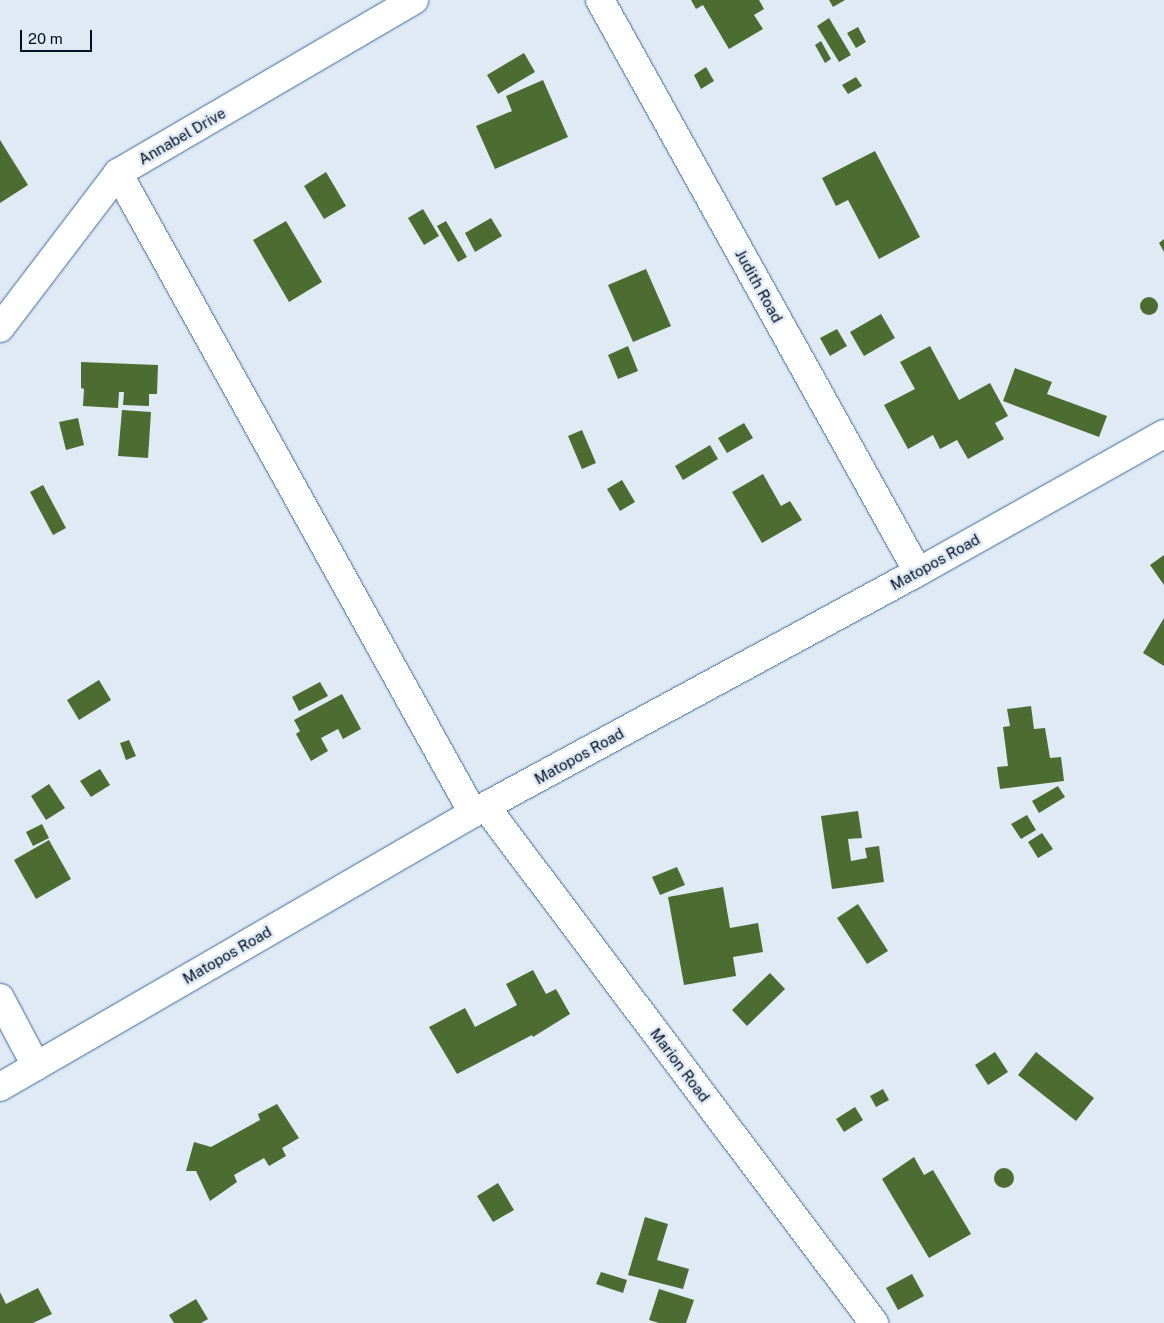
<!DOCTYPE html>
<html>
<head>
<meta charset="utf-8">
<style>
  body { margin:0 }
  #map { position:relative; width:1164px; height:1323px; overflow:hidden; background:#e0eaf5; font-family:"Public Sans",sans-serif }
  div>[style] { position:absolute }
  .building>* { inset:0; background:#4d6c32 }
  .round { border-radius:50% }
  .roads { filter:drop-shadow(0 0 1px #3d699a) drop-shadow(0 0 1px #3d699a) }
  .street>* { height:28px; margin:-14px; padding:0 14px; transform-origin:14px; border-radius:14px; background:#fff }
  .secondary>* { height:28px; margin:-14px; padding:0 14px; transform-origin:14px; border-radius:14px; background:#fff }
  span { translate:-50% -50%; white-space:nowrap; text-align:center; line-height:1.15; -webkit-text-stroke:5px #e0eaf5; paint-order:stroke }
  .street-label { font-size:15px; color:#010f22 }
  .scale { position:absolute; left:20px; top:30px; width:72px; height:22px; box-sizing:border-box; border:2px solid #010f22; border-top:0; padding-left:6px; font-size:15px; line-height:18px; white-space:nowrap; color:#010f22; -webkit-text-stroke:4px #e0eaf5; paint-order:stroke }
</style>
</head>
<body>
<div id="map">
  <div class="building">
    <div style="clip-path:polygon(691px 0,759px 0,764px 9px,754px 15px,763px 29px,729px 49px,703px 5px,696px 9px)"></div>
    <div style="clip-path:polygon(829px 0,845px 0,833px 7px)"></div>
    <div style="clip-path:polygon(829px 18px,851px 55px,839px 62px,817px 26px)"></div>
    <div style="clip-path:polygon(858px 27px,866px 42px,856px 48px,847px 33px)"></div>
    <div style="clip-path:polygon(821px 41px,831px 59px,825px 63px,815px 45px)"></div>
    <div style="clip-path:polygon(524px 53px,535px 72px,498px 94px,487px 75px)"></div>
    <div style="clip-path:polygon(706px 67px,714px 81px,701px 89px,694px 75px)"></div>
    <div style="clip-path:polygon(856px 77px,862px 86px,848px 94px,842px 85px)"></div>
    <div style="clip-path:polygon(543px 80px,568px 137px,495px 169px,476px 126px,512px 111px,506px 96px)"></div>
    <div style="clip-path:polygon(0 140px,28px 185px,0 203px)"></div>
    <div style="clip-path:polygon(875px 151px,920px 237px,879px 259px,848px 200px,836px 206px,822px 178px)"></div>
    <div style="clip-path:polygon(326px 172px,346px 206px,324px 219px,304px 186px)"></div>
    <div style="clip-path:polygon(423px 209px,439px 236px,424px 245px,408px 218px)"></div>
    <div style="clip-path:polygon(491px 218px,502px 236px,475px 252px,465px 233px)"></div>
    <div style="clip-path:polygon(286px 221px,322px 282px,289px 302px,253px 240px)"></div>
    <div style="clip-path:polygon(446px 221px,467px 257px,458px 262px,437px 226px)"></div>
    <div style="clip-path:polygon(1164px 239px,1164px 252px,1159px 243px)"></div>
    <div style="clip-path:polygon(646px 269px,671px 326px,633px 342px,608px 285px)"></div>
    <div class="round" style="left:1140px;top:297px;width:18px;height:18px"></div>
    <div style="clip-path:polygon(881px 314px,895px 338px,864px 356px,850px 332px)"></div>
    <div style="clip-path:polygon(837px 329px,847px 346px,830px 356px,820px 338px)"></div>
    <div style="clip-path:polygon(628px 346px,638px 371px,618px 379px,608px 355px)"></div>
    <div style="clip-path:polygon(930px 346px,959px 400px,990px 383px,1008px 416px,995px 423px,1004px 439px,968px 459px,957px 440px,940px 449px,933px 435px,908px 449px,884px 405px,915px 389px,900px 362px)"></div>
    <div style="clip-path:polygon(81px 362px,158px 365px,157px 394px,149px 394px,149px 406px,123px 405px,124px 392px,119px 392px,118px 408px,83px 406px,84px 389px,81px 388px)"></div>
    <div style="clip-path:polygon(1015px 368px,1052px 382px,1047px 394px,1107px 416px,1099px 437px,1003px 401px)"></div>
    <div style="clip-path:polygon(122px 410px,151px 412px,148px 458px,118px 456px)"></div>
    <div style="clip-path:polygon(78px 418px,84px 445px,66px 450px,59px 422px)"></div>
    <div style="clip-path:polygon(744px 423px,753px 438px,727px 453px,718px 438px)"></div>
    <div style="clip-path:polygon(582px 430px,596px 463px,582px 469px,568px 436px)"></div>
    <div style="clip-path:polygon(710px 445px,718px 459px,683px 480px,675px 466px)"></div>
    <div style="clip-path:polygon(763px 474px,781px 506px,790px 501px,802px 520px,762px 543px,732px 492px)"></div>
    <div style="clip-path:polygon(622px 480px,635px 502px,620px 511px,607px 489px)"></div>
    <div style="clip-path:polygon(43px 485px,66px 528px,53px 535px,30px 492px)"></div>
    <div style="clip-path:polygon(1164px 555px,1164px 585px,1150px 565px)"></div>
    <div style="clip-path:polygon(1164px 618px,1164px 666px,1143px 653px)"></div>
    <div style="clip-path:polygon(99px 680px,111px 700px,79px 720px,67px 700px)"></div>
    <div style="clip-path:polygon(320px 682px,328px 696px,299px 711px,292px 697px)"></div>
    <div style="clip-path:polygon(342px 694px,361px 729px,343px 739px,338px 729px,321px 738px,328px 751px,311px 761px,296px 734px,300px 731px,294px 720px)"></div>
    <div style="clip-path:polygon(1031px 706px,1034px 729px,1045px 728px,1050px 758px,1061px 757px,1064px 781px,1000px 789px,997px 767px,1008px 766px,1003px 727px,1010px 726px,1007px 709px)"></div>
    <div style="clip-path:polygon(129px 740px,136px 756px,126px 760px,120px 743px)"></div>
    <div style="clip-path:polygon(100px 769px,110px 785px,91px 797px,80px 781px)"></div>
    <div style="clip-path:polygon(49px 784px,65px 808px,46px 820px,31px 796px)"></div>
    <div style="clip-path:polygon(1058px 786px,1065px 797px,1039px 813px,1032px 801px)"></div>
    <div style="clip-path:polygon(858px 811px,862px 838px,848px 839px,851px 861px,867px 858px,865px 848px,879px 846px,884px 882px,832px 889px,821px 816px)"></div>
    <div style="clip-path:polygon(1027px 815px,1036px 830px,1021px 839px,1011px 824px)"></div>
    <div style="clip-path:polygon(42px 824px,49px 838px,33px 846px,26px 832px)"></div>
    <div style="clip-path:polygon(1042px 833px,1053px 849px,1038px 858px,1028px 842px)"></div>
    <div style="clip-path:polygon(49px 840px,71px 879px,36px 899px,14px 860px)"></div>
    <div style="clip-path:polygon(677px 867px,685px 885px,660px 895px,652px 877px)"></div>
    <div style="clip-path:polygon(723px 887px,730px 928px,758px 923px,763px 952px,733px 957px,736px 976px,684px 985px,668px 897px)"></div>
    <div style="clip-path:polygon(858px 904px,888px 951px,867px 964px,837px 918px)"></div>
    <div style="clip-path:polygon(533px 970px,546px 994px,556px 989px,570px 1014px,533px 1037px,532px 1035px,457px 1074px,429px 1027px,465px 1008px,475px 1027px,517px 1005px,506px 984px)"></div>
    <div style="clip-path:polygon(770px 973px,785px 989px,747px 1026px,732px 1010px)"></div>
    <div style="clip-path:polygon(995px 1052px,1008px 1072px,988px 1085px,975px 1065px)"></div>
    <div style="clip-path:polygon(1036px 1052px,1094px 1098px,1076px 1121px,1018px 1075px)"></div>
    <div style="clip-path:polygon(883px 1089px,889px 1100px,876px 1107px,870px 1096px)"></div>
    <div style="clip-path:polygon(277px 1104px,299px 1138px,282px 1148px,286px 1156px,269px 1166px,264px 1158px,234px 1175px,237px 1182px,210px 1201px,196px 1171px,186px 1171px,194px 1142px,211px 1147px,260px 1120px,258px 1114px)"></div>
    <div style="clip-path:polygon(855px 1107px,863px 1120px,844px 1132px,836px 1119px)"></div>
    <div style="clip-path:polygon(914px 1157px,924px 1175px,933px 1170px,971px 1234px,929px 1258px,882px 1179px)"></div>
    <div class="round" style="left:994px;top:1168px;width:20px;height:20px"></div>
    <div style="clip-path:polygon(498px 1183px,514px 1210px,493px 1222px,477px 1196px)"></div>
    <div style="clip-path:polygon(645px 1217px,668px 1224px,657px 1260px,689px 1269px,683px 1289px,628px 1275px)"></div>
    <div style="clip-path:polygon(601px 1272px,627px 1280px,623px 1293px,596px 1284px)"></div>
    <div style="clip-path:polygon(912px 1274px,924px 1296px,898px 1310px,886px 1288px)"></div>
    <div style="clip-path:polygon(38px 1288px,52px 1314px,33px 1323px,0 1323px,0 1292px,6px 1304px)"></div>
    <div style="clip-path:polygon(659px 1289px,694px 1300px,686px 1323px,659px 1323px,649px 1320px)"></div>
    <div style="clip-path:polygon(196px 1299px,208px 1319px,201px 1323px,174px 1323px,169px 1315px)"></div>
  </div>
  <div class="roads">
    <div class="street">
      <div style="left:600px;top:0;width:654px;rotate:60.93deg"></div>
      <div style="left:118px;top:173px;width:732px;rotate:60.98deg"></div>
      <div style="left:0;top:328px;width:195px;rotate:-52.7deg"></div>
      <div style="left:118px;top:173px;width:343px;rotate:-30.3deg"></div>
      <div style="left:486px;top:807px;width:646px;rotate:53.06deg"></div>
      <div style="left:0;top:998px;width:77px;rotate:62.1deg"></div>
    </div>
    <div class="secondary">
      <div style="left:0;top:1087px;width:547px;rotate:-30.08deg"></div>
      <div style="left:473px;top:813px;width:506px;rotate:-28.44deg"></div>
      <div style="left:918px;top:572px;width:282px;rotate:-29.3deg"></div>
    </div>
  </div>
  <div class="street-label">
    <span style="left:182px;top:136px;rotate:-30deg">Annabel Drive</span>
    <span style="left:759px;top:286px;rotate:61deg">Judith Road</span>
    <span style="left:935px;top:562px;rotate:-29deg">Matopos Road</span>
    <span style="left:579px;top:756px;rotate:-29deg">Matopos Road</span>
    <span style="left:227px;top:955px;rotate:-30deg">Matopos Road</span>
    <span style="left:680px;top:1065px;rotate:53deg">Marion Road</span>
  </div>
  <div class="scale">20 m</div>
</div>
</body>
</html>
